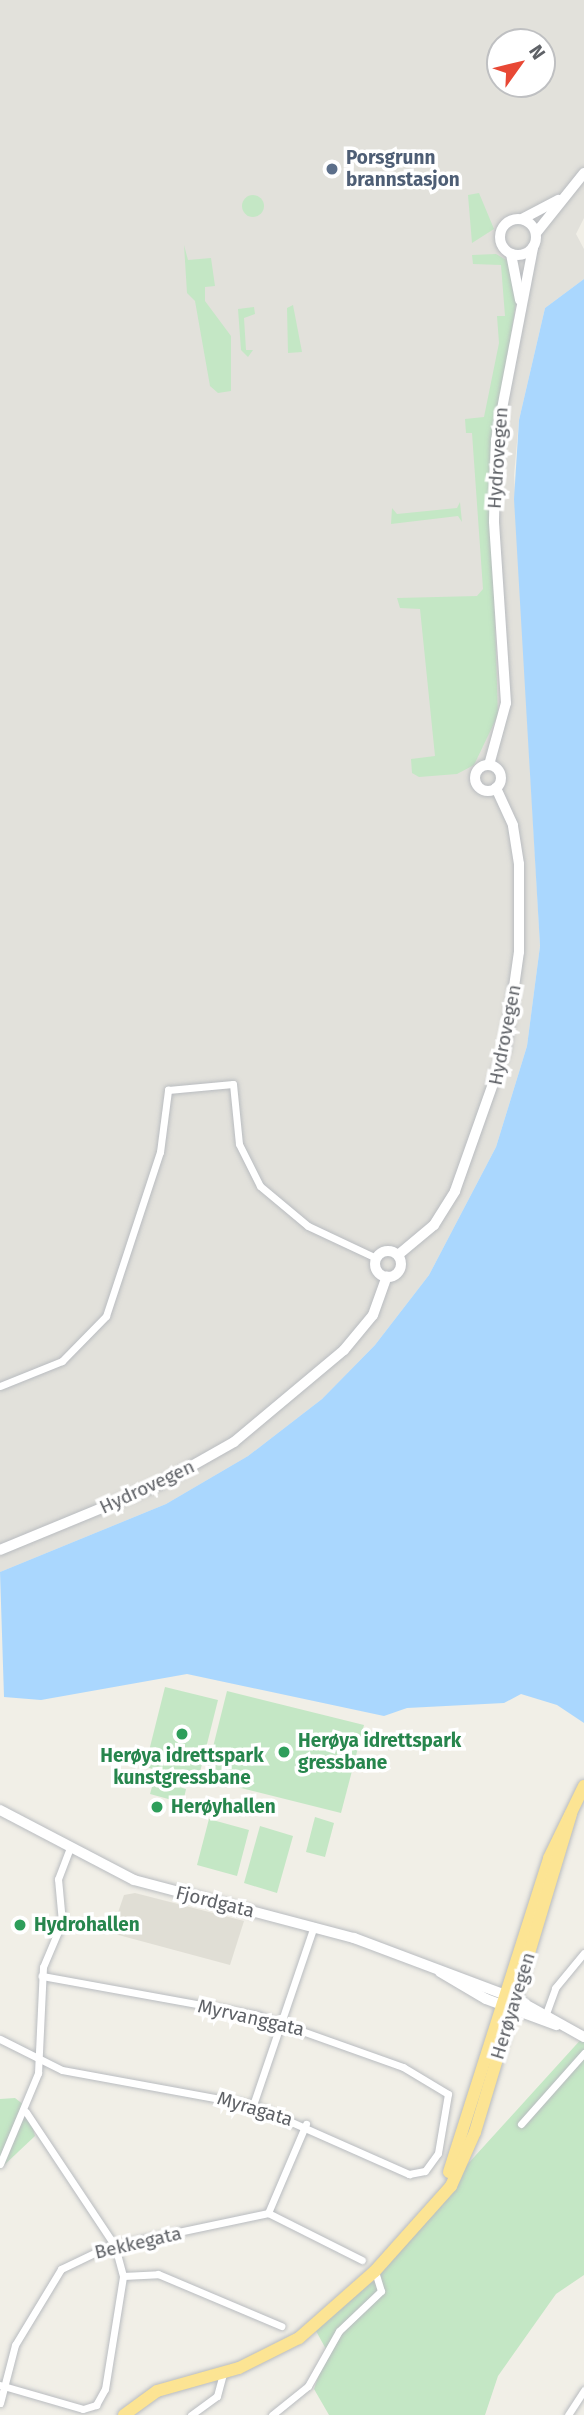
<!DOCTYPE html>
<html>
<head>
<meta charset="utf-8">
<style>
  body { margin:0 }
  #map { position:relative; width:584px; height:2415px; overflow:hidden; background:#f1efe7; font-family:"Fira Sans",sans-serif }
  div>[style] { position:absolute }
  .industrial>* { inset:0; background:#e2e1db }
  .education>* { inset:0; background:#e0ded5 }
  .green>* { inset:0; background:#c4e7c5 }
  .round { border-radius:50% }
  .water>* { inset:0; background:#aad7fe }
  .roads { filter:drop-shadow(0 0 2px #b9bcc0) drop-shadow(0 0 2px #b9bcc0) }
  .street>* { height:7px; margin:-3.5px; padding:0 3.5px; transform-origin:3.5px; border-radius:3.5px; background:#fff }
  .secondary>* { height:10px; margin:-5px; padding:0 5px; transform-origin:5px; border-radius:5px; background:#fff }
  .secondary>.ring { margin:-5px; padding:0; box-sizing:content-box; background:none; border:10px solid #fff; border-radius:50% }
  .highway>* { height:12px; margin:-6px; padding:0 6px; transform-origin:6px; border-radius:6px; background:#fce493 }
  .dots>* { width:19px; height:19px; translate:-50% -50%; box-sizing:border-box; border:4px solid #fff; border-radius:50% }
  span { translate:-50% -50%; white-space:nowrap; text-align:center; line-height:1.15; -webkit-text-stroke:7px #fff; paint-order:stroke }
  .service-label { font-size:19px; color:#4e5e75; font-weight:700 }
  .left { translate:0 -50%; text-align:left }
  .street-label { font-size:19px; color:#5f6267 }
  .leisure-label { font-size:19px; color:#27864d; font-weight:700 }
  .north { position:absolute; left:486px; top:28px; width:70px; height:70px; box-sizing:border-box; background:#fff; border:2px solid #bfc0c2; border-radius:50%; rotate:56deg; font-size:19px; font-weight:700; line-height:28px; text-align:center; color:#5f6267 }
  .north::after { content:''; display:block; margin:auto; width:24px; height:32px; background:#e84835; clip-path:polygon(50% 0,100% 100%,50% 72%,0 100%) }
</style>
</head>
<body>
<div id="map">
  <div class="industrial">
    <div style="clip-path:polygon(evenodd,0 0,584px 0,584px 218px,576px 234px,584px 249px,584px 279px,545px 308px,519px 420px,514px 475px,540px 946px,527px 1046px,496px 1147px,429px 1275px,375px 1345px,322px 1399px,248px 1456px,166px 1504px,0 1572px,0 0,500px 42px,542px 42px,542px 84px,500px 84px,500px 42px)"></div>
  </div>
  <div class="education">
    <div style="clip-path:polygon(135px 1893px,244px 1921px,230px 1965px,111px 1933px,124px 1895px)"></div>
  </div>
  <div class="green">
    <div style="clip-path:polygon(479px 193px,494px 229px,472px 243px,468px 195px)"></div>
    <div class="round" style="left:242px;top:195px;width:22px;height:22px"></div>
    <div style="clip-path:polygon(184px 245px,188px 260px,211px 258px,215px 286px,205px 287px,205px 301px,231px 336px,231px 391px,218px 393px,210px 386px,195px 301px,187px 293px)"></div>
    <div style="clip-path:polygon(496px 254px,508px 261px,518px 290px,490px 469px,498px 715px,474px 765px,457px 774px,419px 777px,412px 773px,411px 759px,435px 756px,420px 609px,400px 608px,397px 598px,477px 596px,483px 589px,472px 433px,466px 433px,465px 419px,484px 417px,499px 343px,497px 316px,505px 316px,501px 265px,473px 264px,472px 255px)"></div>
    <div style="clip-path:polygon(293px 305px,302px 352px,288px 353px,287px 308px)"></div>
    <div style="clip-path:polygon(254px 307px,255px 314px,244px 318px,246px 350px,253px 350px,248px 357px,241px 350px,238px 309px)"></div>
    <div style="clip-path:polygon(460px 502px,462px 522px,458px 516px,391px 524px,392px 508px,397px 514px,457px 508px)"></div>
    <div style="clip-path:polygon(165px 1687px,218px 1700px,198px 1780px,145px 1767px)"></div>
    <div style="clip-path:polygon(227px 1691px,364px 1725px,341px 1813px,205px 1779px)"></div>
    <div style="clip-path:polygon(154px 1780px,186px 1789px,183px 1803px,150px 1794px)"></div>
    <div style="clip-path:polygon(315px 1817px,334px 1823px,325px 1857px,306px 1852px)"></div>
    <div style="clip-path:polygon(209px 1819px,249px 1830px,237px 1876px,197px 1865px)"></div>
    <div style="clip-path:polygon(260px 1826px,293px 1836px,277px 1893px,244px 1883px)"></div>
    <div style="clip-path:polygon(584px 2036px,584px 2275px,556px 2294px,498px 2376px,485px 2415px,329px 2415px,314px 2389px,327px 2351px,316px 2331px)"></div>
    <div style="clip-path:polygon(15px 2098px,28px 2108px,35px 2136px,0 2169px,0 2099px)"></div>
  </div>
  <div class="water">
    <div style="clip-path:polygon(584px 279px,584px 1723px,557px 1705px,521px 1694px,504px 1703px,407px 1708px,384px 1716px,187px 1674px,41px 1700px,4px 1697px,0 1572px,166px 1504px,248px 1456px,322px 1399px,375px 1345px,429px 1275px,496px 1147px,527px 1046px,540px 946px,514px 499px,519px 420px,545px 308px)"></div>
  </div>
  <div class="roads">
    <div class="street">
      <div style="left:0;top:1386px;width:67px;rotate:-22deg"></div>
      <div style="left:62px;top:1361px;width:63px;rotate:-45.6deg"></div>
      <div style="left:106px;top:1316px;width:173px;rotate:-71.8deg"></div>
      <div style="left:160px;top:1152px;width:63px;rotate:-82.6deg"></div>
      <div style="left:168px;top:1090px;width:65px;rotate:-5.3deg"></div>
      <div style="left:233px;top:1084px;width:60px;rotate:84.3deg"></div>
      <div style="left:239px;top:1144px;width:47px;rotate:63.4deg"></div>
      <div style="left:260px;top:1186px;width:62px;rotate:39.8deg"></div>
      <div style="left:308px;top:1226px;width:75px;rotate:25.2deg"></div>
      <div style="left:544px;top:2019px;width:33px;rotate:-70deg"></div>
      <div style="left:555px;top:1988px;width:45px;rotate:-50.4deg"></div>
      <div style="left:0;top:2039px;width:69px;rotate:26.6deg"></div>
      <div style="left:62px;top:2070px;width:194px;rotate:10.4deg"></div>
      <div style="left:253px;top:2105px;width:171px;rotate:23.9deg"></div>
      <div style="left:409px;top:2174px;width:16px;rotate:-11deg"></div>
      <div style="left:425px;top:2171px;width:22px;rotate:-54deg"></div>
      <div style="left:438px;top:2153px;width:60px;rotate:-80.4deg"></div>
      <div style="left:448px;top:2094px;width:52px;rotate:-149deg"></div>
      <div style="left:403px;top:2067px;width:155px;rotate:-160.4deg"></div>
      <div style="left:257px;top:2015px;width:219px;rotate:-169.7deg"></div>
      <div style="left:253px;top:2105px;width:189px;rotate:-71.2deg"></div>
      <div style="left:521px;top:2124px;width:95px;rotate:-48.4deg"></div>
      <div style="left:0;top:2164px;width:99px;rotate:-67.3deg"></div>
      <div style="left:38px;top:2073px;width:106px;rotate:-87.3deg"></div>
      <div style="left:43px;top:1967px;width:49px;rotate:-67.1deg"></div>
      <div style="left:62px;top:1922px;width:43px;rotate:-95.3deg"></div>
      <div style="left:58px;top:1879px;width:31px;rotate:-69deg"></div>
      <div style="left:268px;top:2213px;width:105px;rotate:26.6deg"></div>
      <div style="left:123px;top:2276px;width:35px;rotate:-3deg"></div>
      <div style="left:158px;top:2274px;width:134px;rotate:22.9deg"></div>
      <div style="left:0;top:2385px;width:86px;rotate:16.1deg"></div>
      <div style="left:83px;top:2409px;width:14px;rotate:-17deg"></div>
      <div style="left:96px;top:2405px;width:18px;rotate:-61deg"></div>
      <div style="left:105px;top:2389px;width:114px;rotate:-80.9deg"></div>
      <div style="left:123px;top:2276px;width:31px;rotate:-105deg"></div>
      <div style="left:115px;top:2246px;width:161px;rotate:-123.6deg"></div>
      <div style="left:0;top:2403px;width:60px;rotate:-75.5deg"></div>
      <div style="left:15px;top:2345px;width:89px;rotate:-58.8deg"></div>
      <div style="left:61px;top:2269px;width:51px;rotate:-25.6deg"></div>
      <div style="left:107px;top:2247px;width:165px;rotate:-11.9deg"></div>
      <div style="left:268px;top:2213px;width:97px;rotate:-66.9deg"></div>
      <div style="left:191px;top:2415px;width:32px;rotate:-36deg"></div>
      <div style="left:217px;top:2396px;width:24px;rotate:-75deg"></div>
      <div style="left:272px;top:2415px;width:46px;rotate:-38.9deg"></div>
      <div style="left:308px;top:2386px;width:63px;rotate:-60.6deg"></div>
      <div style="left:339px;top:2331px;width:58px;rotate:-43.6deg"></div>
      <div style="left:381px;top:2291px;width:21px;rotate:-107deg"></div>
      <div style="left:568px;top:2415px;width:30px;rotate:-57deg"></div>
    </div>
    <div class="secondary">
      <div class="ring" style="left:500px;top:219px;width:26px;height:26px"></div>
      <div style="left:522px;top:219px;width:41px;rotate:-27.8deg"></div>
      <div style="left:536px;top:233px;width:77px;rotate:-51.3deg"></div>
      <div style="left:511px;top:254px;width:47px;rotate:78.9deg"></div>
      <div class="ring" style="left:475px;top:765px;width:16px;height:16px"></div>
      <div style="left:489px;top:765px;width:64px;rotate:-74.7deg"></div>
      <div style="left:506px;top:703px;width:182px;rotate:-93.8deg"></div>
      <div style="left:494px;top:521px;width:81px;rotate:-88.6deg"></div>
      <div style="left:496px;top:440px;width:196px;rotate:-79.1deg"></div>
      <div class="ring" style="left:375px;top:1251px;width:16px;height:16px"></div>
      <div style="left:398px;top:1255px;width:47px;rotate:-39.8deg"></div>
      <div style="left:434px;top:1225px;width:40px;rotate:-58deg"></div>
      <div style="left:455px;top:1191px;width:150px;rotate:-70.5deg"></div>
      <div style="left:505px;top:1050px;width:99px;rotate:-81.9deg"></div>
      <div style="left:519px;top:952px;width:88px;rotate:-90deg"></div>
      <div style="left:519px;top:864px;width:39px;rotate:-99deg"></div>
      <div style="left:513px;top:825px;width:41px;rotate:-114.7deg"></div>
      <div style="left:0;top:1550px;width:173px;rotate:-22.4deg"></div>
      <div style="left:160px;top:1484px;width:85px;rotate:-29.6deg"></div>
      <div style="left:234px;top:1442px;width:143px;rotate:-39.9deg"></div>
      <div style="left:344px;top:1350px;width:45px;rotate:-50.4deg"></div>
      <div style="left:373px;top:1315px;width:41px;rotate:-70.3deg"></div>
      <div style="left:0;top:1810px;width:151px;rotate:27.6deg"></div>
      <div style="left:134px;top:1880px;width:228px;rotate:14.8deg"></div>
      <div style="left:354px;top:1938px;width:173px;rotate:20.6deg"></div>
      <div style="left:516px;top:1999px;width:78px;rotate:29.2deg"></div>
      <div style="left:440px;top:1972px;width:53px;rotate:30.4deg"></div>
      <div style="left:486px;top:1999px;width:75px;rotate:20.4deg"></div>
    </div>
    <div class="highway">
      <div style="left:449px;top:2172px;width:330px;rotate:-72.3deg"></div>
      <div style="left:549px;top:1858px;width:80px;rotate:-64.1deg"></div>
      <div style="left:124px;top:2415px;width:41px;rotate:-36deg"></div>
      <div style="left:157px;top:2391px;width:85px;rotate:-15.7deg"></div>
      <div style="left:239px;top:2368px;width:67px;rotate:-26.6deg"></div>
      <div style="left:299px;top:2338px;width:101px;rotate:-41.4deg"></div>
      <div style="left:375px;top:2271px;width:114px;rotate:-48.2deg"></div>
      <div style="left:451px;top:2186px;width:59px;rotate:-66deg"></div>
      <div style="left:475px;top:2132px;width:332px;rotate:-73.2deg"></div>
    </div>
  </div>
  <div class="dots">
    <div style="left:332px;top:169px;background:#5c6f8a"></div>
    <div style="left:182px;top:1734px;background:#2e9e5b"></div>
    <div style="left:284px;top:1752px;background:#2e9e5b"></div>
    <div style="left:157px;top:1807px;background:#2e9e5b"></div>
    <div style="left:20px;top:1925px;background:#2e9e5b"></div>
  </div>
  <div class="service-label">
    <span class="left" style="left:346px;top:169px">Porsgrunn<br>brannstasjon</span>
  </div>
  <div class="street-label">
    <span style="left:498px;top:458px;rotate:-86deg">Hydrovegen</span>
    <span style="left:505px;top:1035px;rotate:-79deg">Hydrovegen</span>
    <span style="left:147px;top:1487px;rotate:-25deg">Hydrovegen</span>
    <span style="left:215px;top:1902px;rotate:14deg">Fjordgata</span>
    <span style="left:513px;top:2006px;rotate:-73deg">Herøyavegen</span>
    <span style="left:251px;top:2018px;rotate:13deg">Myrvanggata</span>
    <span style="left:255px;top:2109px;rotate:17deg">Myragata</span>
    <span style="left:138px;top:2243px;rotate:-13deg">Bekkegata</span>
  </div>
  <div class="leisure-label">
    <span class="left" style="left:298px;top:1752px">Herøya idrettspark<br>gressbane</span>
    <span style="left:182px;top:1767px">Herøya idrettspark<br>kunstgressbane</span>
    <span class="left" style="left:171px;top:1807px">Herøyhallen</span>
    <span class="left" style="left:34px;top:1925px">Hydrohallen</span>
  </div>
  <div class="north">N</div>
</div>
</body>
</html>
